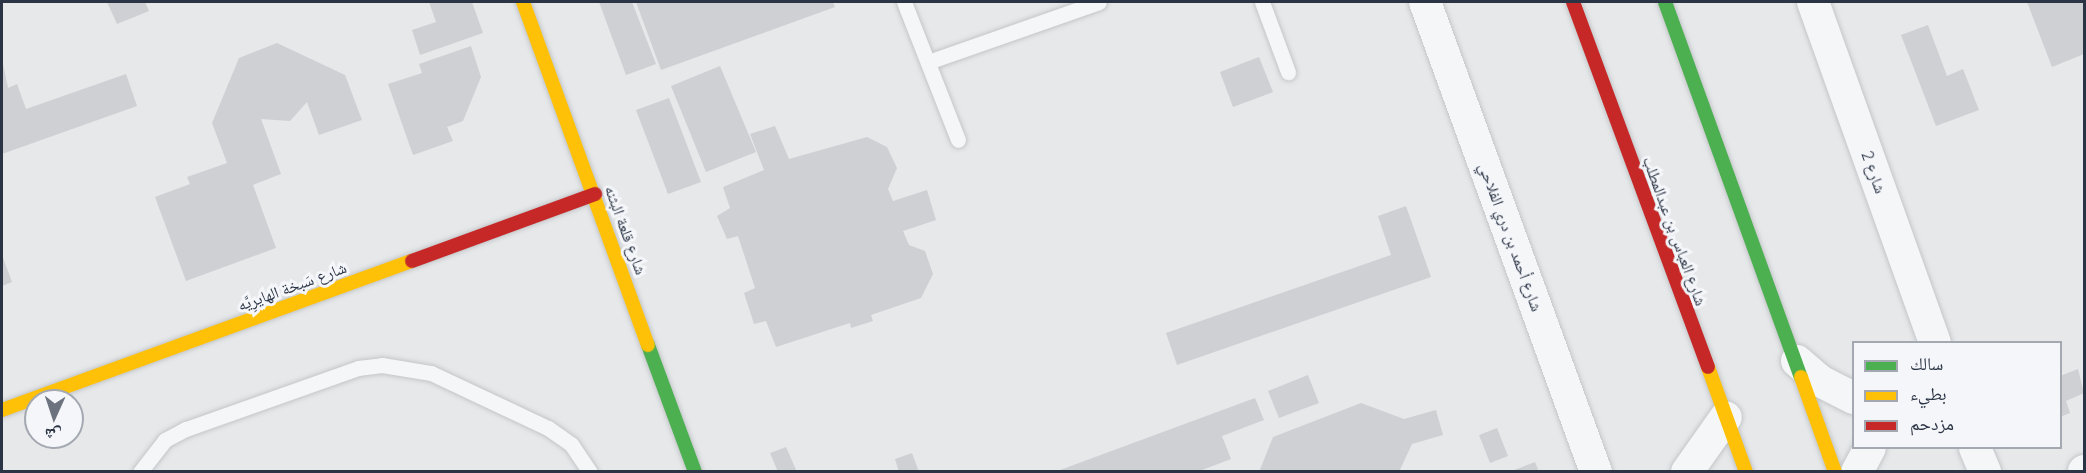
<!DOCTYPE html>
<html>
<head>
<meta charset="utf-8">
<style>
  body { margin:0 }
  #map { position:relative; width:2086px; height:473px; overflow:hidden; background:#e6e8ea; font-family:Quicksand,"Noto Naskh Arabic",sans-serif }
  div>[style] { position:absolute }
  .building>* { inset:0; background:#ced0d3 }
  .roads { filter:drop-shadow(0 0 2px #c4c6c8) drop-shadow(0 0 2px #c4c6c8) }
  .lane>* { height:15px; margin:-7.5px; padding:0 7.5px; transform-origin:7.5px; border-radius:7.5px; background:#f5f6f7 }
  .street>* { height:32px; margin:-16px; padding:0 16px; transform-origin:16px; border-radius:16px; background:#f5f6f7 }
  .fast>* { height:14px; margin:-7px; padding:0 7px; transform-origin:7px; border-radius:7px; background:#4caf50 }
  .slow>* { height:14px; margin:-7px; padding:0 7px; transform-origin:7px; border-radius:7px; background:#ffc107 }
  .jam>* { height:14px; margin:-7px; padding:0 7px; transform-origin:7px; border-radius:7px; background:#c62828 }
  span { translate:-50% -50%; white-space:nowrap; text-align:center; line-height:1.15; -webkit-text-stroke:6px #f4f6f9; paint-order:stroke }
  .street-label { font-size:16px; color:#2b3445 }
  .frame { position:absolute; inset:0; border:3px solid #2b3445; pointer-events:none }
  .legend { position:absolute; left:1852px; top:341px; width:210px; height:108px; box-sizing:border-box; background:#f4f6f9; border:2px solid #a4a8b1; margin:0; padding:8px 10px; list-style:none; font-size:18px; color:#2b3445 }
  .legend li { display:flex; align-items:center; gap:12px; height:30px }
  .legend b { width:30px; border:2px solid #a4a8b1 }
  .north { position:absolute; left:24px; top:389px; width:60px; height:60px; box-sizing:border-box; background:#f4f6f9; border:2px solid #a4a8b1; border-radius:50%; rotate:183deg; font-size:16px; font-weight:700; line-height:24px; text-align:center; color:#2b3445 }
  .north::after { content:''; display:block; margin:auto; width:21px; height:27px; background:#6c737f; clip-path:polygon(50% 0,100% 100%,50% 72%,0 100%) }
</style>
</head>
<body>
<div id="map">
  <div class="building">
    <div style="clip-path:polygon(107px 2px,145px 2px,149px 11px,117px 24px)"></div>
    <div style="clip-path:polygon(429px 2px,472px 2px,483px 33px,420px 55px,412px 30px,436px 22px)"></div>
    <div style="clip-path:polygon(599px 2px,632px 2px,656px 64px,626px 75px)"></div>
    <div style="clip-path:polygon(636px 2px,833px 2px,835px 7px,661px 70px)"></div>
    <div style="clip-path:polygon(2027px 2px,2084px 2px,2084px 54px,2052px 67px)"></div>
    <div style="clip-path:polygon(1928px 25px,1947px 76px,1963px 69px,1979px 110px,1936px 126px,1901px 35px)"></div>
    <div style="clip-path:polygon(277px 43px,345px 75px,362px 120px,319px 135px,307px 102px,290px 121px,261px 119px,281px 174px,253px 185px,276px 248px,186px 281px,155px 197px,190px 184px,187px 177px,227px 163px,212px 123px,239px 58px)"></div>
    <div style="clip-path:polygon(471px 46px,481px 77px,463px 121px,447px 127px,453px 141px,413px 155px,388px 84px,422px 73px,419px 64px)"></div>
    <div style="clip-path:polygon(1259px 57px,1273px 92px,1233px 107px,1220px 72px)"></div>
    <div style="clip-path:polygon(2px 59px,8px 88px,17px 84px,26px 109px,126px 74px,137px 106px,2px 154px)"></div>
    <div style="clip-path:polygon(720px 66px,756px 152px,706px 172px,671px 86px)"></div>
    <div style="clip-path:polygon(669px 98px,701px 182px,668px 194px,636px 110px)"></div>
    <div style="clip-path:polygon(775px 126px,789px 159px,867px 137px,887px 147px,897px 168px,888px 189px,893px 201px,927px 190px,936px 220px,903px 231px,909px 245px,925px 251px,933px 274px,921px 298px,871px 315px,873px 321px,851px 328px,850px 323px,776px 347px,766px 321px,754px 324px,744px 293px,755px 288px,738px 236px,727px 239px,717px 216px,730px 208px,723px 187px,764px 170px,750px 134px)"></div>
    <div style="clip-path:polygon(1406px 206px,1431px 277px,1177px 365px,1166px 333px,1391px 255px,1378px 216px)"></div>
    <div style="clip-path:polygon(2px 255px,12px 282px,2px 286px)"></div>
    <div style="clip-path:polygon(2078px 369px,2084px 393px,2066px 401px,2070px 413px,2060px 417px,2060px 376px)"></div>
    <div style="clip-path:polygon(1308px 375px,1319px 403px,1279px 418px,1268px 391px)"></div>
    <div style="clip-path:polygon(1255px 398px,1264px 420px,1222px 436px,1231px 459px,1197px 472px,1060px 470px)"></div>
    <div style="clip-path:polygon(1361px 403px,1404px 419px,1436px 410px,1443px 435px,1412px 444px,1399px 472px,1259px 472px,1273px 437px)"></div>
    <div style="clip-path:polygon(1497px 428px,1508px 456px,1490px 463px,1479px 435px)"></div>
    <div style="clip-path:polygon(786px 447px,797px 472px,778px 472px,770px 453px)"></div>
    <div style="clip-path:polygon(912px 453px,919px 472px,899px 472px,895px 459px)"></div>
    <div style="clip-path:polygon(1535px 462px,1539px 472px,1512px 472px,1512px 471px)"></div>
  </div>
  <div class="roads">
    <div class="lane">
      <div style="left:904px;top:2px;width:148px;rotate:68.6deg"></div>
      <div style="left:1262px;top:2px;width:75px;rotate:69.6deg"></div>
      <div style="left:928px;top:62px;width:181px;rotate:-19.3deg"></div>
      <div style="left:140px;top:472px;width:41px;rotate:-52deg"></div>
      <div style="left:165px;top:440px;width:24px;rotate:-28deg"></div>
      <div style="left:186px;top:429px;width:182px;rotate:-19.5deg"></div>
      <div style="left:358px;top:368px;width:24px;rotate:-7deg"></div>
      <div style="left:382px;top:365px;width:50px;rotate:9.3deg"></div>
      <div style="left:431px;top:373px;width:129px;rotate:25.2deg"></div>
      <div style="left:548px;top:428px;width:28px;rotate:35deg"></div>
      <div style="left:571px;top:444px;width:34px;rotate:56deg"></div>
    </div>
    <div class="street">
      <div style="left:1425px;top:2px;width:500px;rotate:70.01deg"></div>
      <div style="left:1813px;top:2px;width:361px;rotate:70.3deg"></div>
      <div style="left:1797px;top:361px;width:30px;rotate:41deg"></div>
      <div style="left:1820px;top:381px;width:38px;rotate:27deg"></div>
      <div style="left:1975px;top:448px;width:26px;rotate:67deg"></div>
      <div style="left:1687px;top:472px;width:67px;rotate:-54.7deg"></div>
      <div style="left:1857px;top:472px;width:27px;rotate:-62deg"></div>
      <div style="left:2084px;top:472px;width:1px;rotate:-90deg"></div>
    </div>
    <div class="fast">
      <div style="left:1665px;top:2px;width:399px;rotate:70.1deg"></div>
      <div style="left:648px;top:345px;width:135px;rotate:69.7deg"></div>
    </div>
    <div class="slow">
      <div style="left:523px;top:2px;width:365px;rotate:70deg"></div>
      <div style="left:1708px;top:367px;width:112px;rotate:70.1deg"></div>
      <div style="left:1801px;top:377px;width:101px;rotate:70.3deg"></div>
      <div style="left:2px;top:410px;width:436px;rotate:-20deg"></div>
    </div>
    <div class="jam">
      <div style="left:1573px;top:2px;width:389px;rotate:69.7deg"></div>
      <div style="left:412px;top:261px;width:195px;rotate:-20.1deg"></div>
    </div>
  </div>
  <div class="street-label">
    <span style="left:1874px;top:172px;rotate:70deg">شارع 2</span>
    <span style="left:626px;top:230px;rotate:70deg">شارع قلعة البثنه</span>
    <span style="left:1675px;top:231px;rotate:70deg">شارع العباس بن عبدالمطلب</span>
    <span style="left:1511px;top:237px;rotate:70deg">شارع أحمد بن دري الفلاحي</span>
    <span style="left:292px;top:286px;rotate:-20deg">شارع سَبخة الهايرِيَّه</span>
  </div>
  <div class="frame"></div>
  <ul class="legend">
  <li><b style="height:8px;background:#4caf50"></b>سالك</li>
  <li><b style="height:8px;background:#ffc107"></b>بطيء</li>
  <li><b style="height:8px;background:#c62828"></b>مزدحم</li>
  </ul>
  <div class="north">ش</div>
</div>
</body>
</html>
